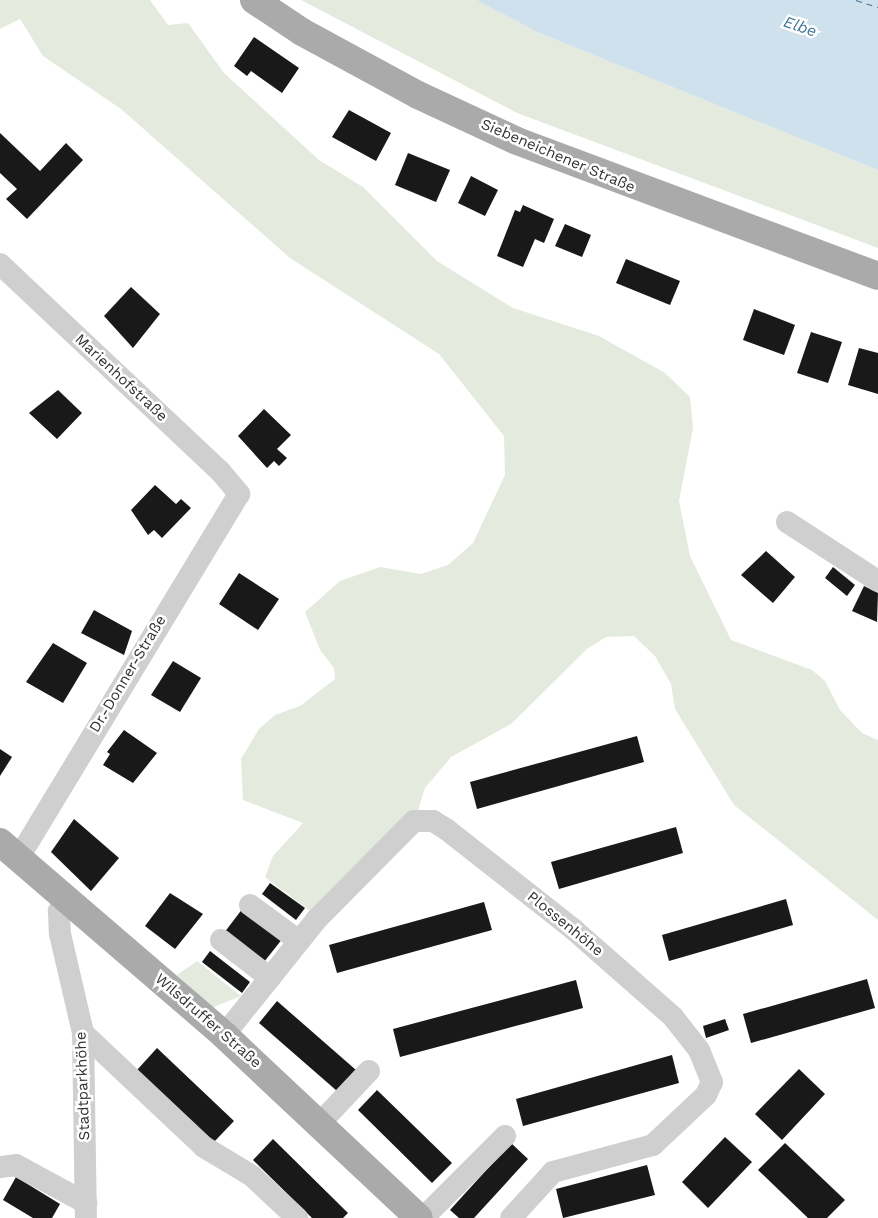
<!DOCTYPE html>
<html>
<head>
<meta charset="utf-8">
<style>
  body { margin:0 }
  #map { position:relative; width:878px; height:1218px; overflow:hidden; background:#fff; font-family:"Work Sans",sans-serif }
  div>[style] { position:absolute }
  .green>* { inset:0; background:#e5eade }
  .water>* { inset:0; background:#cee1ec }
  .ferry>* { height:1px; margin-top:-0.5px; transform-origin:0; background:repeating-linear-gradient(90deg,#417592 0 6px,transparent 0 11px) }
  .building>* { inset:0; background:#191919 }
  .minor>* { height:22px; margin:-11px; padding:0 11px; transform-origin:11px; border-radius:11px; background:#cfcfcf }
  .major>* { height:28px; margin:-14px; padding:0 14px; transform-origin:14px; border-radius:14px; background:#aaa }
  span { translate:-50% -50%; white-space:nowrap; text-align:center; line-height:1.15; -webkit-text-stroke:5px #fff; paint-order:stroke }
  .street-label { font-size:15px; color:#323232 }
  .water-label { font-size:16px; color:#417592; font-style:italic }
</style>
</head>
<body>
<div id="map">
  <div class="green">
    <div style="clip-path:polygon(0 0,150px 0,168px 25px,188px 23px,224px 73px,319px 160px,363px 187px,437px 261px,513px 308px,599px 336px,665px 373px,690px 397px,693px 428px,679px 501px,690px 556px,731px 640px,812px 670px,825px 681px,840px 710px,862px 733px,878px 740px,878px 920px,734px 805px,675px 709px,671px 684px,655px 656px,634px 636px,606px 637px,587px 649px,511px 724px,451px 757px,425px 788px,416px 817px,310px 911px,265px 877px,273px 856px,303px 823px,243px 800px,241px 759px,259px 729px,275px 715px,300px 706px,335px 679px,334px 668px,320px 650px,305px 612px,340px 581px,380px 567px,421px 574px,448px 565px,473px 543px,505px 475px,504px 436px,439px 354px,290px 258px,121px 109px,43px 56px,20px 19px,0 29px)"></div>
    <div style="clip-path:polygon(301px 0,476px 0,539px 33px,878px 170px,878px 248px,517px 113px)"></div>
    <div style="clip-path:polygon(197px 961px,241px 996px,211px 1008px,177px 975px)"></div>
  </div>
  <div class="water">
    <div style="clip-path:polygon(476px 0,878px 0,878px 170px,539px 33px)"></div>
  </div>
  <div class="ferry">
    <div style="left:856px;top:0;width:23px;rotate:18deg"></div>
  </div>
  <div class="building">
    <div style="clip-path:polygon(254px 37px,299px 68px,282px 93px,251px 71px,247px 76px,234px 66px)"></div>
    <div style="clip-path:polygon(349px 110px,391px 133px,376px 161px,332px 137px)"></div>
    <div style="clip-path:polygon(0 133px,40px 171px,66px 143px,83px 160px,27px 219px,6px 199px,17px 189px,0 173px)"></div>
    <div style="clip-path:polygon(408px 153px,450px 170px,436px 202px,395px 185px)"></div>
    <div style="clip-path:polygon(471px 176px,498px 190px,485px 216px,458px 203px)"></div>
    <div style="clip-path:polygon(523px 205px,554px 219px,544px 243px,535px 239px,523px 267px,497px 256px,515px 210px,520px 212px)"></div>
    <div style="clip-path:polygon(565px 224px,591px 235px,582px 257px,555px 246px)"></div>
    <div style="clip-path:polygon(626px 259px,680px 281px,670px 305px,616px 283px)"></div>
    <div style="clip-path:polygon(131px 287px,160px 314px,133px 348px,104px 316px)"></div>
    <div style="clip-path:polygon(754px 309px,795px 325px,784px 355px,743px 340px)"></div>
    <div style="clip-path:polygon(811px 332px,842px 342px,828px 383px,797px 373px)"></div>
    <div style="clip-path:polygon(859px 348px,878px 353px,878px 394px,848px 385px)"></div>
    <div style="clip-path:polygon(58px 390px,82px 413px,57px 439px,29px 413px)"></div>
    <div style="clip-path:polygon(264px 409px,291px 435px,277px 449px,287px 458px,279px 466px,274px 461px,267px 468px,238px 436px)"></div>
    <div style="clip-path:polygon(155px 485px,176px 504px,181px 499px,191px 508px,162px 538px,154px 530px,148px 535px,131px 510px)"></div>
    <div style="clip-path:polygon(766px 551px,795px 577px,773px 603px,741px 575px)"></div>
    <div style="clip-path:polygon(833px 567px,855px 585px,847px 596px,825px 578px)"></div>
    <div style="clip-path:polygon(239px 573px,279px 599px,258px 630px,219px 604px)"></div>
    <div style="clip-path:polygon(864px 586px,878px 593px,877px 622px,852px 611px)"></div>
    <div style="clip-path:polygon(94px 610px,132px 631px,124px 655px,81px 633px)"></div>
    <div style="clip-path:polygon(53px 643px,87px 663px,63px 703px,26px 682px)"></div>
    <div style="clip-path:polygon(173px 661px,201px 678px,180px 712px,151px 695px)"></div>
    <div style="clip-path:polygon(124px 730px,157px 753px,133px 783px,103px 765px,110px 754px,107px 752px)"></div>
    <div style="clip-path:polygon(637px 736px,644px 762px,477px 809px,470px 782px)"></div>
    <div style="clip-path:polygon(0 749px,12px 757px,0 776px)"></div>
    <div style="clip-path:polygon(74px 819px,119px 858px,91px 891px,51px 852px)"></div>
    <div style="clip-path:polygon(676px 827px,683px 853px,559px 889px,551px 862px)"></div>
    <div style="clip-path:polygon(270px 883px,305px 908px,296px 920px,262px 894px)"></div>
    <div style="clip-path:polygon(170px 893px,203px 914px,175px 949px,145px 926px)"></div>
    <div style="clip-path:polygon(786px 899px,793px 925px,669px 961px,662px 935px)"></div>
    <div style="clip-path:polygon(484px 902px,492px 930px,337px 973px,329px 945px)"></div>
    <div style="clip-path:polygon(243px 908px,283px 938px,264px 962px,224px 933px)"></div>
    <div style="clip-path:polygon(210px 951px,250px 982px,242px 993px,202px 962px)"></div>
    <div style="clip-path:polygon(867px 979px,875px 1008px,751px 1043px,743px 1014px)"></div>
    <div style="clip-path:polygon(576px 980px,583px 1008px,400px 1057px,393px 1029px)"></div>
    <div style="clip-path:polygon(277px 1001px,356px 1070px,337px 1091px,259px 1023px)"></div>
    <div style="clip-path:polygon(725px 1019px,729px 1030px,706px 1038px,703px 1026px)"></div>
    <div style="clip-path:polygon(157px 1048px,234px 1121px,214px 1142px,137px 1070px)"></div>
    <div style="clip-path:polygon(672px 1055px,679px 1083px,523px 1126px,516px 1099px)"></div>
    <div style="clip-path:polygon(799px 1069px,825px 1094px,782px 1140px,755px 1114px)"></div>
    <div style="clip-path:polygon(377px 1090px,452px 1163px,432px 1183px,358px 1110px)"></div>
    <div style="clip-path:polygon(725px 1137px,752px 1162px,708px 1208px,682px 1182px)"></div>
    <div style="clip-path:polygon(273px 1139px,348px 1213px,343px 1218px,312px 1218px,253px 1160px)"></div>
    <div style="clip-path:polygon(511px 1143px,528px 1159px,474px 1218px,459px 1218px,450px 1210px)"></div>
    <div style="clip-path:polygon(785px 1143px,845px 1200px,827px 1218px,808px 1218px,758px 1170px)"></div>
    <div style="clip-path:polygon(647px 1165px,655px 1195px,563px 1218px,556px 1189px)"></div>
    <div style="clip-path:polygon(16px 1177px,60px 1204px,52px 1218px,33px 1218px,3px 1200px)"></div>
  </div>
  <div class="minor">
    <div style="left:0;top:264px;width:302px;rotate:43.3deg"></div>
    <div style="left:220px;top:471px;width:30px;rotate:50deg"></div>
    <div style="left:239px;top:494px;width:423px;rotate:121.2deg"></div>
    <div style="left:787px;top:522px;width:108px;rotate:33deg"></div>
    <div style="left:69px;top:899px;width:16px;rotate:130deg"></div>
    <div style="left:59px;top:911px;width:23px;rotate:88deg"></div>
    <div style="left:60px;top:934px;width:102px;rotate:76.9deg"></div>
    <div style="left:83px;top:1033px;width:185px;rotate:89.1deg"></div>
    <div style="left:250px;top:905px;width:61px;rotate:36.3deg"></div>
    <div style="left:221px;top:940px;width:62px;rotate:37.8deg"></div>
    <div style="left:83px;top:1033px;width:166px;rotate:43.3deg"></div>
    <div style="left:204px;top:1147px;width:56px;rotate:31.1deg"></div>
    <div style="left:252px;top:1176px;width:62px;rotate:43deg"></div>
    <div style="left:224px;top:1035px;width:147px;rotate:-51.3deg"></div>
    <div style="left:316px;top:920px;width:139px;rotate:-45.3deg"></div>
    <div style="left:414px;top:821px;width:19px"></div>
    <div style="left:433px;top:821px;width:15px;rotate:32deg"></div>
    <div style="left:446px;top:829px;width:162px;rotate:38.2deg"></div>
    <div style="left:573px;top:929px;width:133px;rotate:41.3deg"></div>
    <div style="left:673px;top:1017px;width:42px;rotate:51.8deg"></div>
    <div style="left:699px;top:1050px;width:35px;rotate:68deg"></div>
    <div style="left:712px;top:1082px;width:14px;rotate:115deg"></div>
    <div style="left:706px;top:1095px;width:73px;rotate:136.7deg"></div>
    <div style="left:653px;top:1145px;width:104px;rotate:164.9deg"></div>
    <div style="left:553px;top:1172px;width:62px;rotate:132.4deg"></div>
    <div style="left:321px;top:1122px;width:70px;rotate:-46.7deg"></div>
    <div style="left:0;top:1167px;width:16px;rotate:-7deg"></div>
    <div style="left:16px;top:1165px;width:80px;rotate:28.5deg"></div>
    <div style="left:423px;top:1218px;width:116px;rotate:-45deg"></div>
  </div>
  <div class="major">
    <div style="left:254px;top:0;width:58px;rotate:33.7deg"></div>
    <div style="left:302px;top:32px;width:132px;rotate:28.5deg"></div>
    <div style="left:418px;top:95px;width:109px;rotate:24.9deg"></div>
    <div style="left:517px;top:141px;width:385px;rotate:20.5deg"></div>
    <div style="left:0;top:842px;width:296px;rotate:40.7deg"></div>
    <div style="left:224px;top:1035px;width:267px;rotate:43.2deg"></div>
  </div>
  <div class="street-label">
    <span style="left:558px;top:156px;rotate:23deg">Siebeneichener Straße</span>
    <span style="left:121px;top:378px;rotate:43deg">Marienhofstraße</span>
    <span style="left:128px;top:674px;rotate:-59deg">Dr.-Donner-Straße</span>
    <span style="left:565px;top:924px;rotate:39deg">Plossenhöhe</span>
    <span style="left:208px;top:1021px;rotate:41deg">Wilsdruffer Straße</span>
    <span style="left:83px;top:1086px;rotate:-92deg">Stadtparkhöhe</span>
  </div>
  <div class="water-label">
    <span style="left:800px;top:27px;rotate:19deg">Elbe</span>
  </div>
</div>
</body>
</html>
